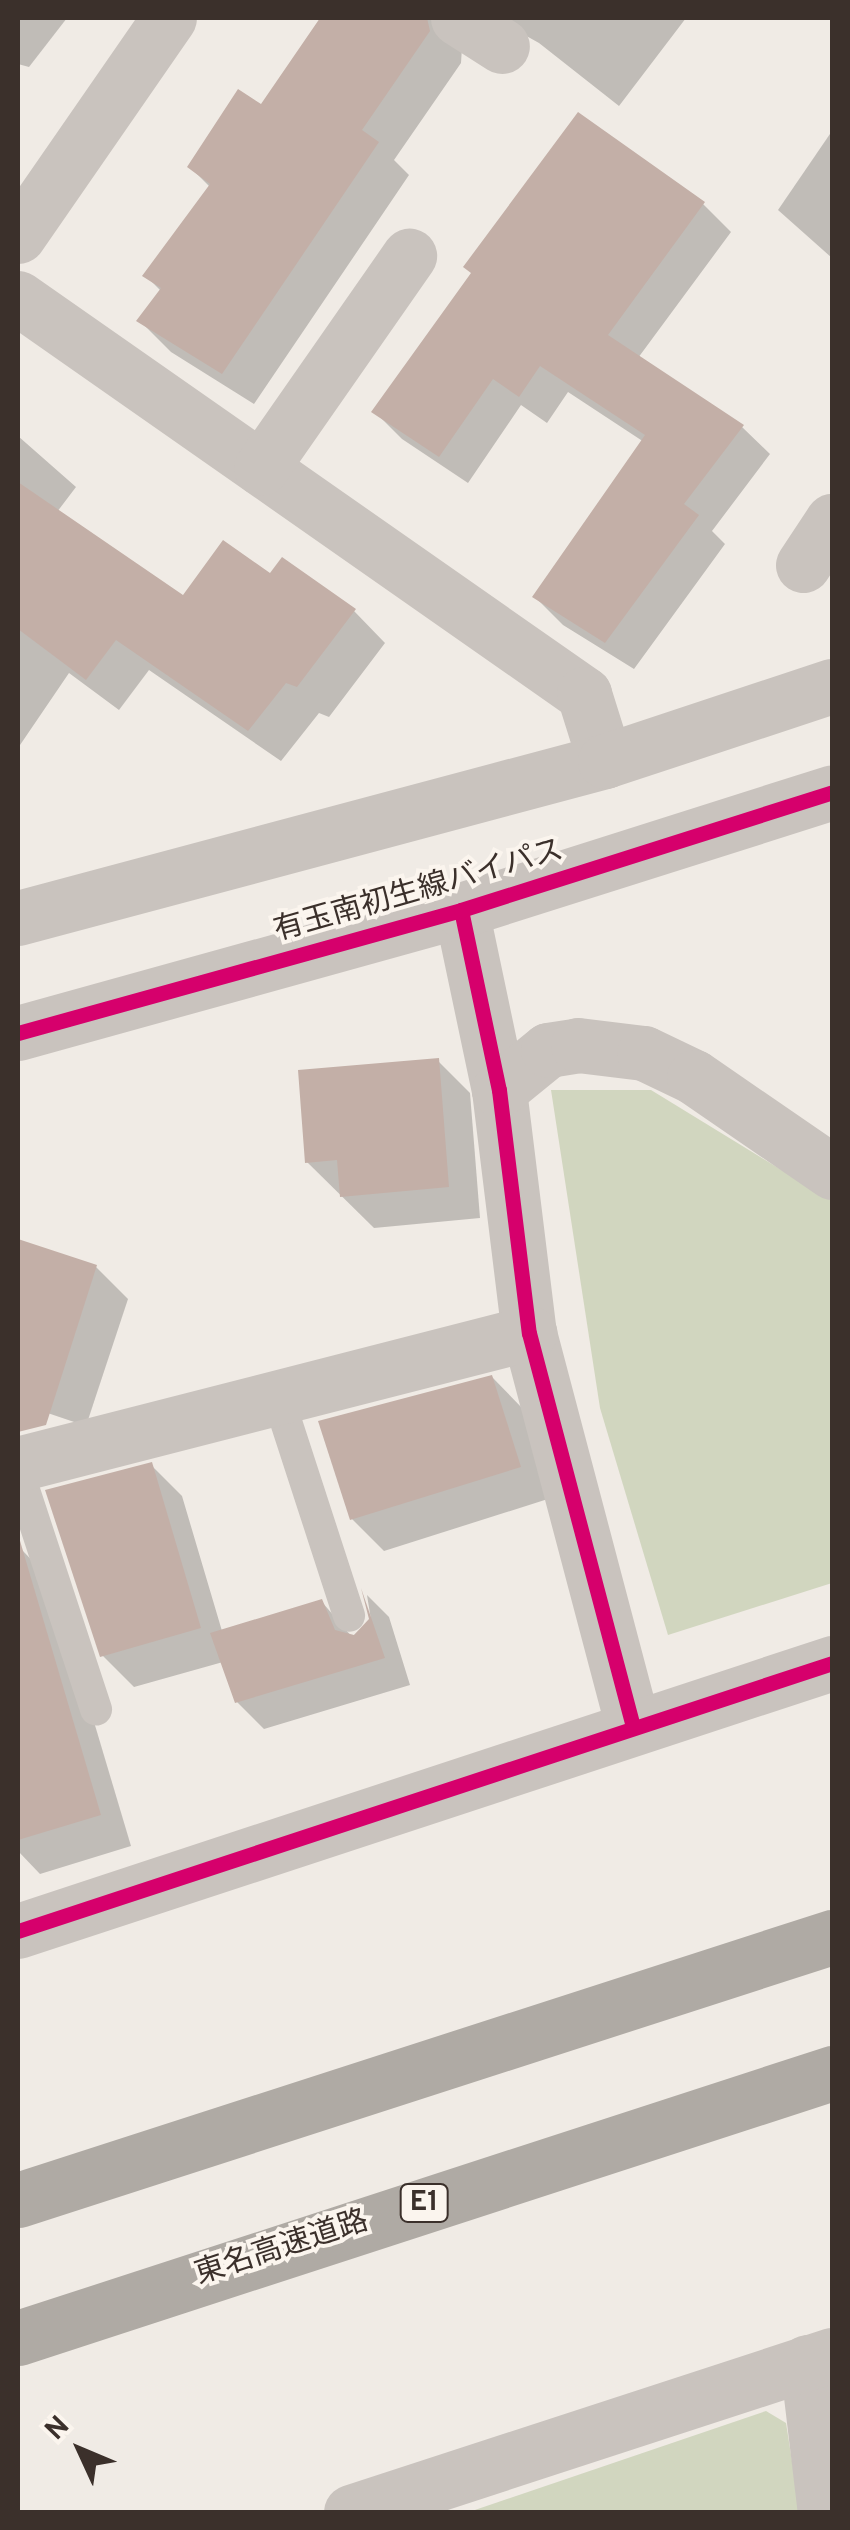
<!DOCTYPE html>
<html>
<head>
<meta charset="utf-8">
<style>
  body { margin:0 }
  #map { position:relative; width:850px; height:2530px; overflow:hidden; background:#f0ebe5; font-family:Overpass,"Noto Sans JP",sans-serif }
  div>[style] { position:absolute }
  .green>* { inset:0; background:#d1d6bf }
  .shadow>* { inset:0; background:#0003 }
  .building>* { inset:0; background:#c3afa7 }
  .service>* { height:32px; margin:-16px; padding:0 16px; transform-origin:16px; border-radius:16px; background:#c9c3be }
  .minor>* { height:55px; margin:-27.5px; padding:0 27.5px; transform-origin:27.5px; border-radius:27.5px; background:#c9c3be }
  .tertiary>* { height:55px; margin:-27.5px; padding:0 27.5px; transform-origin:27.5px; border-radius:27.5px; background:#c9c3be }
  .motorway>* { height:55px; margin:-27.5px; padding:0 27.5px; transform-origin:27.5px; border-radius:27.5px; background:#afaaa4 }
  .cycleway>* { height:15px; margin:-7.5px; padding:0 7.5px; transform-origin:7.5px; border-radius:7.5px; background:#d6006c }
  span { translate:-50% -50%; white-space:nowrap; text-align:center; line-height:1.15; -webkit-text-stroke:8px #fbf5ee; paint-order:stroke }
  .shield-label span { padding:2px 8px; background:#fbf5ee; border:2px solid; border-radius:8px; -webkit-text-stroke-width:0 }
  .shield-label { font-size:28px; color:#3b302b; font-weight:700 }
  .street-label { font-size:30px; color:#3b302b }
  .frame { position:absolute; inset:0; border:20px solid #3b302b; pointer-events:none }
  .north { position:absolute; left:30px; top:2400px; width:100px; height:100px; -webkit-text-stroke:8px #fbf5ee; paint-order:stroke; rotate:314deg; font-size:28px; font-weight:700; line-height:40px; text-align:center; color:#3b302b }
  .north::after { content:''; display:block; margin:auto; width:35px; height:45px; background:#3b302b; clip-path:polygon(50% 0,100% 100%,50% 72%,0 100%) }
</style>
</head>
<body>
<div id="map">
  <div class="green">
    <div style="clip-path:polygon(551px 1090px,651px 1090px,832px 1201px,832px 1583px,668px 1635px,600px 1408px)"></div>
    <div style="clip-path:polygon(766px 2411px,786px 2423px,800px 2512px,469px 2512px)"></div>
  </div>
  <div class="shadow">
    <div style="clip-path:polygon(18px 18px,67px 18px,29px 67px,18px 64px)"></div>
    <div style="clip-path:polygon(323px 18px,493px 18px,463px 32px,461px 63px,394px 160px,409px 175px,254px 404px,171px 352px,140px 321px,162px 292px,145px 275px,210px 187px,190px 167px,261px 108px)"></div>
    <div style="clip-path:polygon(494px 18px,686px 18px,619px 106px,539px 43px)"></div>
    <div style="clip-path:polygon(832px 131px,832px 258px,778px 210px)"></div>
    <div style="clip-path:polygon(703px 204px,731px 232px,638px 358px,742px 427px,770px 454px,712px 531px,725px 544px,634px 669px,563px 625px,535px 597px,644px 442px,568px 392px,547px 423px,521px 405px,468px 483px,402px 439px,374px 411px)"></div>
    <div style="clip-path:polygon(18px 436px,76px 487px,57px 512px,184px 598px,270px 576px,354px 611px,385px 643px,329px 717px,319px 713px,281px 761px,149px 670px,119px 710px,69px 673px,18px 748px)"></div>
    <div style="clip-path:polygon(438px 1061px,470px 1093px,480px 1218px,374px 1228px,307px 1162px)"></div>
    <div style="clip-path:polygon(18px 1242px,96px 1267px,128px 1299px,86px 1426px,18px 1403px)"></div>
    <div style="clip-path:polygon(492px 1377px,523px 1409px,551px 1498px,384px 1551px,352px 1519px)"></div>
    <div style="clip-path:polygon(151px 1465px,182px 1496px,222px 1631px,322px 1602px,352px 1637px,371px 1620px,367px 1595px,389px 1617px,410px 1685px,264px 1729px,237px 1702px,223px 1662px,134px 1687px,102px 1655px)"></div>
    <div style="clip-path:polygon(21px 1549px,52px 1581px,131px 1846px,40px 1874px,18px 1851px)"></div>
  </div>
  <div class="building">
    <div style="clip-path:polygon(320px 18px,427px 18px,430px 31px,362px 130px,379px 142px,222px 374px,136px 321px,161px 288px,142px 276px,210px 184px,187px 167px,238px 89px,261px 104px)"></div>
    <div style="clip-path:polygon(578px 112px,705px 202px,608px 335px,744px 425px,684px 504px,699px 515px,605px 643px,532px 597px,645px 435px,540px 366px,519px 397px,493px 379px,439px 457px,371px 412px,471px 273px,463px 267px)"></div>
    <div style="clip-path:polygon(18px 482px,183px 595px,223px 540px,270px 573px,282px 557px,356px 609px,297px 687px,286px 683px,248px 731px,116px 640px,86px 680px,18px 629px)"></div>
    <div style="clip-path:polygon(439px 1058px,449px 1187px,340px 1197px,337px 1160px,305px 1163px,298px 1070px)"></div>
    <div style="clip-path:polygon(18px 1239px,97px 1265px,46px 1425px,18px 1432px)"></div>
    <div style="clip-path:polygon(492px 1375px,521px 1467px,350px 1520px,318px 1421px)"></div>
    <div style="clip-path:polygon(152px 1462px,201px 1628px,100px 1657px,45px 1490px)"></div>
    <div style="clip-path:polygon(18px 1534px,101px 1815px,18px 1840px)"></div>
    <div style="clip-path:polygon(361px 1588px,385px 1658px,235px 1703px,210px 1633px,322px 1599px,335px 1630px,354px 1635px,369px 1619px)"></div>
  </div>
  <div class="service">
    <div style="left:278px;top:1397px;width:230px;rotate:72deg"></div>
    <div style="left:18px;top:1472px;width:250px;rotate:71.8deg"></div>
  </div>
  <div class="minor">
    <div style="left:458px;top:18px;width:52px;rotate:32.5deg"></div>
    <div style="left:18px;top:236px;width:265px;rotate:-55.3deg"></div>
    <div style="left:18px;top:298px;width:691px;rotate:34.98deg"></div>
    <div style="left:584px;top:694px;width:70px;rotate:72.6deg"></div>
    <div style="left:261px;top:468px;width:259px;rotate:-55.1deg"></div>
    <div style="left:803px;top:565px;width:53px;rotate:-56.6deg"></div>
    <div style="left:461px;top:910px;width:184px;rotate:78.1deg"></div>
    <div style="left:499px;top:1090px;width:245px;rotate:83deg"></div>
    <div style="left:529px;top:1333px;width:407px;rotate:75.2deg"></div>
    <div style="left:499px;top:1090px;width:63px;rotate:-39.2deg"></div>
    <div style="left:548px;top:1050px;width:30px;rotate:-9deg"></div>
    <div style="left:578px;top:1045px;width:66px;rotate:6.9deg"></div>
    <div style="left:644px;top:1053px;width:55px;rotate:25.6deg"></div>
    <div style="left:694px;top:1077px;width:168px;rotate:34.5deg"></div>
    <div style="left:18px;top:1464px;width:528px;rotate:-14.38deg"></div>
    <div style="left:18px;top:1931px;width:857px;rotate:-18.22deg"></div>
    <div style="left:807px;top:2362px;width:151px;rotate:83.2deg"></div>
    <div style="left:351px;top:2512px;width:506px;rotate:-18.08deg"></div>
  </div>
  <div class="tertiary">
    <div style="left:18px;top:918px;width:608px;rotate:-14.97deg"></div>
    <div style="left:605px;top:761px;width:239px;rotate:-18.3deg"></div>
    <div style="left:18px;top:1033px;width:460px;rotate:-15.5deg"></div>
    <div style="left:461px;top:910px;width:389px;rotate:-17.6deg"></div>
  </div>
  <div class="motorway">
    <div style="left:18px;top:2200px;width:855px;rotate:-17.91deg"></div>
    <div style="left:18px;top:2338px;width:856px;rotate:-18.03deg"></div>
  </div>
  <div class="cycleway">
    <div style="left:461px;top:910px;width:184px;rotate:78.1deg"></div>
    <div style="left:499px;top:1090px;width:245px;rotate:83deg"></div>
    <div style="left:529px;top:1333px;width:407px;rotate:75.2deg"></div>
    <div style="left:18px;top:1033px;width:460px;rotate:-15.5deg"></div>
    <div style="left:461px;top:910px;width:389px;rotate:-17.6deg"></div>
    <div style="left:18px;top:1931px;width:857px;rotate:-18.22deg"></div>
  </div>
  <div class="shield-label">
    <span style="left:424px;top:2203px">E1</span>
  </div>
  <div class="street-label">
    <span style="left:419px;top:892px;rotate:-16deg">有玉南初生線バイパス</span>
    <span style="left:282px;top:2249px;rotate:-18deg">東名高速道路</span>
  </div>
  <div class="frame"></div>
  <div class="north">N</div>
</div>
</body>
</html>
